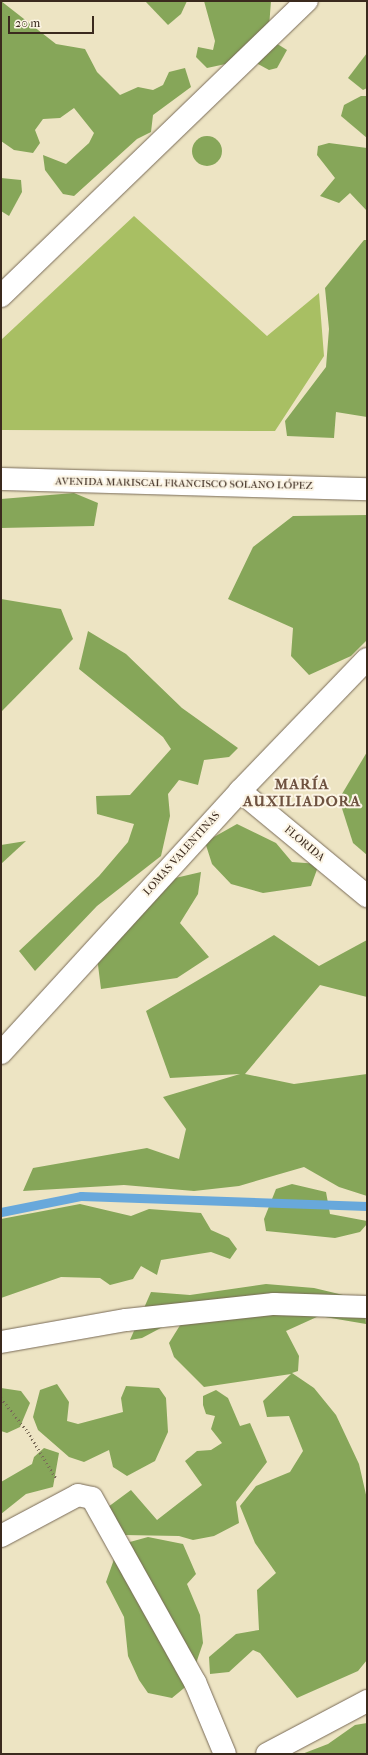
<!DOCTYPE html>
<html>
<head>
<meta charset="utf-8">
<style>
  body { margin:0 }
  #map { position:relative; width:368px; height:1755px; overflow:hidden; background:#ede4c3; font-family:"IM FELL French Canon",serif }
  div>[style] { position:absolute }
  .green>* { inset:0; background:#a8bf63 }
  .forest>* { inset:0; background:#86a659 }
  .round { border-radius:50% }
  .stream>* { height:9px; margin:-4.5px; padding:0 4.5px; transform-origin:4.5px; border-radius:4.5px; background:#68a8db }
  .path>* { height:2.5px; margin-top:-1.25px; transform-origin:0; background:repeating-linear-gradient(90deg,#796b58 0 1px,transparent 0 4px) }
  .roads { filter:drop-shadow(0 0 1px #796b58) drop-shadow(0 0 1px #796b58) }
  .street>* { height:22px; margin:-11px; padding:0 11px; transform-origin:11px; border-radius:11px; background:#fff }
  .secondary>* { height:22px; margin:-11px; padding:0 11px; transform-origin:11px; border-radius:11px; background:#fff }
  span { translate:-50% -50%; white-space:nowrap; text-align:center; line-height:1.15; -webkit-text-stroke:4px #fcf5e5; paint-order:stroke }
  .street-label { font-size:11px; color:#3b2a1e }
  .district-label { font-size:15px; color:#6e5240; font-weight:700; letter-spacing:1px }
  .frame { position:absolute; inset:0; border:2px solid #3b2a1e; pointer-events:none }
  .scale { position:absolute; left:8px; top:16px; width:86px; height:18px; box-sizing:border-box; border:2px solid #3b2a1e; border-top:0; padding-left:5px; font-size:12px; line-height:14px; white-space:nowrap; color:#3b2a1e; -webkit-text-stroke:3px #fcf5e5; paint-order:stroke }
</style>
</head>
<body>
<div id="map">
  <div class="green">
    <div style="clip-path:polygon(134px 216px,267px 336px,319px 293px,324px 356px,275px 431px,1px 430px,1px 340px)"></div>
  </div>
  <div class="forest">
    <div style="clip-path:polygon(1px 1px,56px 44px,85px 49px,97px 72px,120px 95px,138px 87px,153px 90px,163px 85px,169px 72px,185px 68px,191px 87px,153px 115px,151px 132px,137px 139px,74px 196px,63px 194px,45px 170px,43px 155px,66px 164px,89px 143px,94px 133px,74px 108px,60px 118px,43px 119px,35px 130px,40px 143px,33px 153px,14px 150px,1px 141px)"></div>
    <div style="clip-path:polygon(145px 1px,187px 1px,181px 14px,168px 25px)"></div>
    <div style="clip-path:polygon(204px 1px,271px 1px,269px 27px,235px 62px,207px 68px,196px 57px,198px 47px,213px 50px,215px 41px)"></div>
    <div style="clip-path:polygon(271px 40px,287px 50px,277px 68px,269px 70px,258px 64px,254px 50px)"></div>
    <div style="clip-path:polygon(367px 53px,367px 88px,363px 90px,348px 78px)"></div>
    <div style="clip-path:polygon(361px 96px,367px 96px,367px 138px,341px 116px,344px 105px)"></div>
    <div class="round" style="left:192px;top:136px;width:30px;height:30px"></div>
    <div style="clip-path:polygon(329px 143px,367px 148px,367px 211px,350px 193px,339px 203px,320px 196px,335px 178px,317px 155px,318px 146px)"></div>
    <div style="clip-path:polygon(1px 178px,21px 180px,22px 192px,9px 216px,1px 211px)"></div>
    <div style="clip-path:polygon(364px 240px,367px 240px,367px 417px,336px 412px,334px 438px,287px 436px,285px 421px,326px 367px,329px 329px,325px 288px)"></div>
    <div style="clip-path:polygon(74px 493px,98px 503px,94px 526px,1px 528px,1px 499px)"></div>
    <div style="clip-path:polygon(367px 515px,367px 640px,351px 656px,309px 675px,291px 656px,293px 628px,228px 599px,253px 547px,293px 516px)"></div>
    <div style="clip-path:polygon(1px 599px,61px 609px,73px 639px,1px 712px)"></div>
    <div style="clip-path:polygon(88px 631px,126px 654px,182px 708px,238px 748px,229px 757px,204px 760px,198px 785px,179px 780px,168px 794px,170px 816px,161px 856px,97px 906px,35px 971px,19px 951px,99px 876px,128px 842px,134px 824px,97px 814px,96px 796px,130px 795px,171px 749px,163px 737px,79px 669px)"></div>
    <div style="clip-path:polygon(367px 752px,367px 855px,353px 843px,339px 799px)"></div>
    <div style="clip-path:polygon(237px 824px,276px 843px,292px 862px,319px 864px,311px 886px,263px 893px,231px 884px,212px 864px,205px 842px)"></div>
    <div style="clip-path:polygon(26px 841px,1px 864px,1px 845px)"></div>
    <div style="clip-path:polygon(201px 872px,198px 894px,180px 923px,209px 957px,177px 978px,101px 989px,96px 949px,171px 879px)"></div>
    <div style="clip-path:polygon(274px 935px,319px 966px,367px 940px,367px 997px,320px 985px,245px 1074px,294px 1084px,367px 1074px,367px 1196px,339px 1187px,304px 1167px,239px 1186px,194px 1191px,124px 1185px,23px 1191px,33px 1168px,147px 1148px,179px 1159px,186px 1129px,163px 1097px,240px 1074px,170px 1078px,146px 1011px)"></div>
    <div style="clip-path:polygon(292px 1184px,326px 1192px,330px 1214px,367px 1221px,367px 1224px,360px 1232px,335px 1238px,266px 1231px,264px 1219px,276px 1189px)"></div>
    <div style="clip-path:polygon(80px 1204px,131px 1216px,149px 1209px,201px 1213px,211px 1230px,229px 1238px,237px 1249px,230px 1259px,211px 1252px,161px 1260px,157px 1275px,141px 1266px,133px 1279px,110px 1285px,100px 1278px,61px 1277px,1px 1298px,1px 1219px)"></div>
    <div style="clip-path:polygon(266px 1284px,314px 1288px,364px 1300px,366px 1324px,319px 1316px,286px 1331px,299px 1356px,298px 1371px,292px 1373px,314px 1388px,336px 1415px,359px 1464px,367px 1499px,367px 1660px,358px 1671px,297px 1698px,260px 1653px,253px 1650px,229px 1672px,210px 1674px,209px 1657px,236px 1634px,259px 1630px,257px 1590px,276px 1573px,255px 1543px,240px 1506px,256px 1486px,290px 1472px,303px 1451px,289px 1416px,267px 1417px,263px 1401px,291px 1374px,204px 1387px,174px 1357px,169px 1343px,187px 1314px,142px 1338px,130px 1340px,151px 1292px,190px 1295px)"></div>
    <div style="clip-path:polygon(57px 1384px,69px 1402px,67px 1421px,78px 1424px,123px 1412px,121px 1398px,126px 1386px,159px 1388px,166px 1398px,168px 1432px,155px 1461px,127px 1476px,113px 1467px,109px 1450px,84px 1462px,69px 1457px,38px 1430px,33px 1417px,40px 1390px)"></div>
    <div style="clip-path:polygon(1px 1388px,21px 1391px,30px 1403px,20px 1427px,7px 1433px,1px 1431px)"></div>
    <div style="clip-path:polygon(216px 1390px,228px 1398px,240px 1426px,250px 1423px,267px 1462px,236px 1502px,239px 1523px,214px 1536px,193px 1540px,179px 1536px,124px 1535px,108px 1507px,131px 1490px,157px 1520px,202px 1485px,185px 1461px,197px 1451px,211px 1450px,222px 1443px,211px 1429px,215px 1416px,206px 1414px,203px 1405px,203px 1396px)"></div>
    <div style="clip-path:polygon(44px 1448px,59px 1453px,53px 1487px,26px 1494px,1px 1514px,1px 1482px,32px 1464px,34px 1457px)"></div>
    <div style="clip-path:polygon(148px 1537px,183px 1544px,196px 1574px,187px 1584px,200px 1615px,203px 1643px,189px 1684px,172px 1698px,148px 1693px,139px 1680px,128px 1656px,124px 1617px,106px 1582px,119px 1545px)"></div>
    <div style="clip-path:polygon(367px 1723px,367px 1754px,302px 1754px,328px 1744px,355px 1725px)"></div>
  </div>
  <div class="stream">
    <div style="left:1px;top:1212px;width:82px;rotate:-11.3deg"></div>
    <div style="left:81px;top:1196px;width:286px;rotate:2deg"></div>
  </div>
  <div class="path">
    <div style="left:1px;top:1398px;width:43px;rotate:51.5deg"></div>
    <div style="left:28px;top:1432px;width:54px;rotate:58.7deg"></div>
  </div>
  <div class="roads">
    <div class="street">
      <div style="left:1px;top:296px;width:425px;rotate:-44deg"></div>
      <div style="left:240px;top:791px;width:165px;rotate:39.6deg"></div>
      <div style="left:1px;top:1053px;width:355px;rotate:-47.6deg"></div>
      <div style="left:240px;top:791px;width:183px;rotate:-46.1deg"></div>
      <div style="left:1px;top:1342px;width:127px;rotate:-10deg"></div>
      <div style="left:126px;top:1320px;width:149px;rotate:-6.2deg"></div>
      <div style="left:274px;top:1304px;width:93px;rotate:1.8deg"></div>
      <div style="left:1px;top:1536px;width:87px;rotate:-28deg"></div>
      <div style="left:78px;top:1495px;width:14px;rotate:12deg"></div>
      <div style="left:92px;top:1498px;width:211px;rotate:60.8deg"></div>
      <div style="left:195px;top:1682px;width:78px;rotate:67.4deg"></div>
      <div style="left:267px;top:1754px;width:113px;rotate:-27.9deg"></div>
    </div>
    <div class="secondary">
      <div style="left:1px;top:479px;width:366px;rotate:1.6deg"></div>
    </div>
  </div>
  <div class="street-label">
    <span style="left:184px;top:484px;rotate:1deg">AVENIDA MARISCAL FRANCISCO SOLANO LÓPEZ</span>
    <span style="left:304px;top:844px;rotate:40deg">FLORIDA</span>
    <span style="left:182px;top:854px;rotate:-48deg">LOMAS VALENTINAS</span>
  </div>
  <div class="district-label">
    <span style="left:302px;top:793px">MARÍA<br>AUXILIADORA</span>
  </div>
  <div class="frame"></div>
  <div class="scale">20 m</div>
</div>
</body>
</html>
